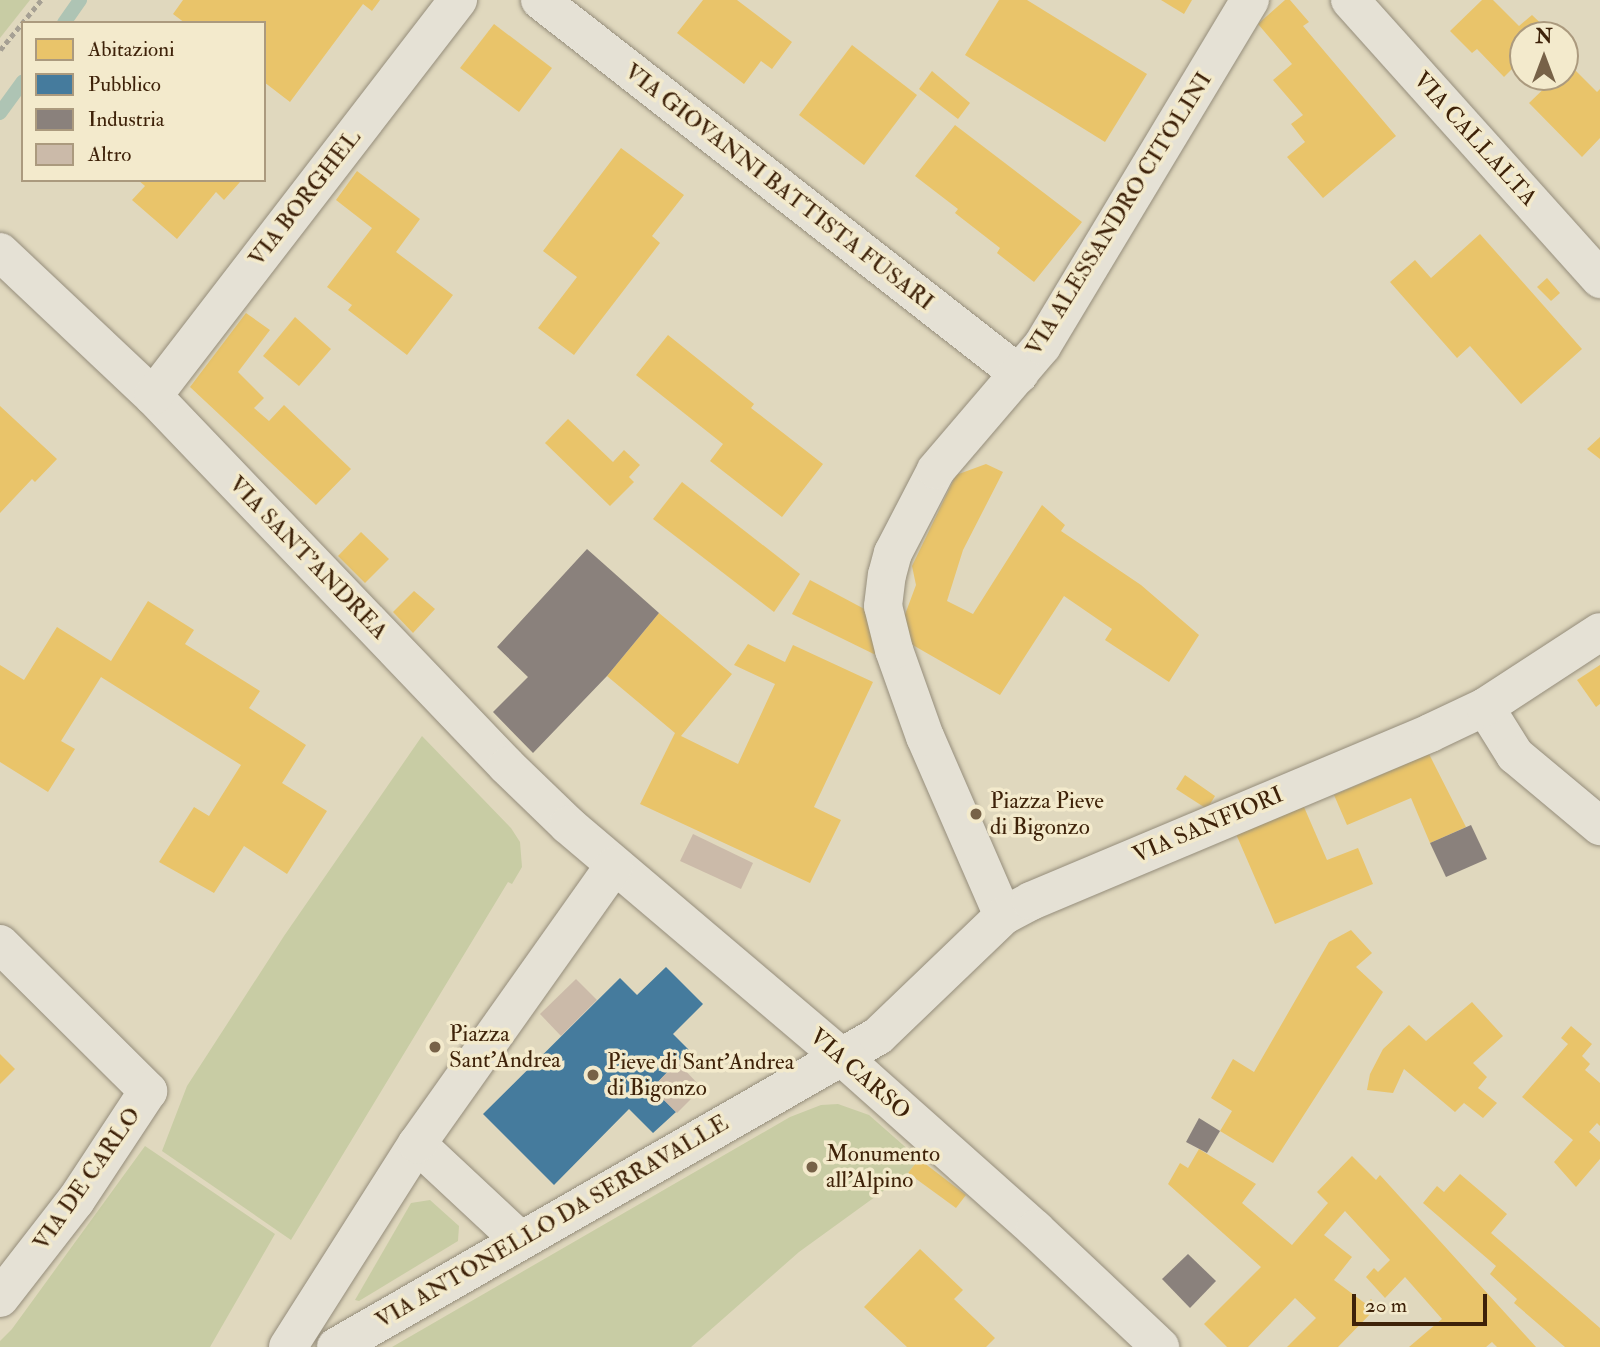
<!DOCTYPE html>
<html>
<head>
<meta charset="utf-8">
<style>
  body { margin:0 }
  #map { position:relative; width:1600px; height:1347px; overflow:hidden; background:#e0d8be; font-family:"IM FELL Double Pica",serif }
  div>[style] { position:absolute }
  .green>* { inset:0; background:#c8cca4 }
  .homes>* { inset:0; background:#e9c46a }
  .public>* { inset:0; background:#457b9d }
  .industry>* { inset:0; background:#8a817c }
  .stream>* { height:14px; margin:-7px; padding:0 7px; transform-origin:7px; border-radius:7px; background:#aec4b4 }
  .building>* { inset:0; background:#cbbaa9 }
  .path>* { height:4.5px; margin-top:-2.25px; transform-origin:0; background:repeating-linear-gradient(90deg,#a6a094 0 5px,transparent 0 8.5px) }
  .roads { filter:drop-shadow(0 0 2px #958d7b) drop-shadow(0 0 2px #958d7b) }
  .minor>* { height:38px; margin:-19px; padding:0 19px; transform-origin:19px; border-radius:19px; background:#e5e1d5 }
  .dots>* { width:19px; height:19px; translate:-50% -50%; box-sizing:border-box; border:4px solid #f3eacc; border-radius:50% }
  span { translate:-50% -50%; white-space:nowrap; text-align:center; line-height:1.15; -webkit-text-stroke:7px #f3eacc; paint-order:stroke }
  .street-label { font-size:23px; color:#3e2209 }
  .poi-label { font-size:23px; color:#3e2209 }
  .left { translate:0 -50%; text-align:left }
  .legend { position:absolute; left:21px; top:21px; width:245px; height:161px; box-sizing:border-box; background:#f3eacc; border:2px solid #ab9a7e; margin:0; padding:9px 12px; list-style:none; font-size:21px; color:#3e2209 }
  .legend li { display:flex; align-items:center; gap:14px; height:35px }
  .legend b { width:35px; border:2px solid #ab9a7e }
  .north { position:absolute; left:1509px; top:21px; width:70px; height:70px; box-sizing:border-box; background:#f3eacc; border:2px solid #ab9a7e; border-radius:50%; rotate:0deg; font-size:19px; font-weight:700; line-height:28px; text-align:center; color:#3e2209 }
  .north::after { content:''; display:block; margin:auto; width:24px; height:32px; background:#776248; clip-path:polygon(50% 0,100% 100%,50% 72%,0 100%) }
  .scale { position:absolute; left:1352px; top:1294px; width:135px; height:32px; box-sizing:border-box; border:4px solid #3e2209; border-top:0; padding-left:9px; font-size:21px; line-height:24px; white-space:nowrap; color:#3e2209; -webkit-text-stroke:5px #f3eacc; paint-order:stroke }
</style>
</head>
<body>
<div id="map">
  <div class="green">
    <div style="clip-path:polygon(0 0,30px 0,0 38px)"></div>
    <div style="clip-path:polygon(422px 736px,511px 828px,520px 842px,522px 867px,512px 884px,508px 882px,291px 1240px,162px 1151px,187px 1086px,284px 936px)"></div>
    <div style="clip-path:polygon(838px 1104px,869px 1115px,919px 1159px,908px 1173px,799px 1252px,691px 1347px,392px 1347px,790px 1117px,821px 1105px)"></div>
    <div style="clip-path:polygon(145px 1146px,275px 1234px,210px 1347px,0 1347px,0 1341px,12px 1329px)"></div>
    <div style="clip-path:polygon(430px 1200px,459px 1226px,458px 1241px,359px 1301px,355px 1300px,411px 1203px)"></div>
  </div>
  <div class="homes">
    <div style="clip-path:polygon(183px 0,380px 0,372px 11px,363px 4px,290px 102px,264px 82px,264px 23px,185px 23px,173px 14px)"></div>
    <div style="clip-path:polygon(703px 0,737px 0,792px 42px,772px 69px,761px 61px,744px 84px,677px 33px)"></div>
    <div style="clip-path:polygon(999px 0,1027px 0,1147px 74px,1105px 142px,965px 55px)"></div>
    <div style="clip-path:polygon(1161px 0,1192px 0,1184px 14px)"></div>
    <div style="clip-path:polygon(1285px 0,1290px 0,1309px 22px,1303px 26px,1396px 136px,1323px 198px,1287px 157px,1305px 142px,1291px 124px,1303px 115px,1273px 80px,1292px 64px,1258px 24px)"></div>
    <div style="clip-path:polygon(1482px 0,1493px 0,1519px 26px,1532px 15px,1550px 32px,1523px 35px,1523px 58px,1504px 77px,1477px 49px,1472px 53px,1450px 31px)"></div>
    <div style="clip-path:polygon(494px 24px,552px 68px,519px 112px,460px 68px)"></div>
    <div style="clip-path:polygon(852px 45px,917px 95px,864px 165px,799px 115px)"></div>
    <div style="clip-path:polygon(1569px 64px,1597px 92px,1600px 89px,1600px 138px,1582px 157px,1529px 103px,1556px 77px,1565px 77px,1565px 68px)"></div>
    <div style="clip-path:polygon(932px 71px,970px 103px,958px 119px,919px 89px)"></div>
    <div style="clip-path:polygon(955px 125px,1082px 222px,1034px 282px,997px 253px,1000px 248px,955px 213px,958px 209px,915px 176px)"></div>
    <div style="clip-path:polygon(621px 148px,684px 195px,652px 236px,660px 243px,574px 355px,538px 328px,577px 277px,543px 251px)"></div>
    <div style="clip-path:polygon(357px 171px,420px 219px,396px 252px,453px 295px,407px 355px,348px 310px,352px 305px,327px 287px,372px 228px,336px 200px)"></div>
    <div style="clip-path:polygon(138px 180px,238px 180px,240px 182px,224px 200px,216px 192px,177px 239px,132px 200px,145px 186px)"></div>
    <div style="clip-path:polygon(1480px 234px,1582px 349px,1521px 404px,1470px 346px,1457px 358px,1390px 282px,1415px 260px,1431px 278px)"></div>
    <div style="clip-path:polygon(1547px 278px,1560px 293px,1551px 301px,1537px 287px)"></div>
    <div style="clip-path:polygon(246px 313px,270px 330px,238px 372px,264px 398px,254px 408px,269px 421px,284px 405px,351px 469px,316px 505px,190px 387px)"></div>
    <div style="clip-path:polygon(295px 317px,331px 349px,299px 386px,263px 356px)"></div>
    <div style="clip-path:polygon(668px 335px,754px 404px,751px 408px,823px 464px,782px 517px,710px 461px,723px 444px,636px 375px)"></div>
    <div style="clip-path:polygon(0 406px,57px 459px,35px 482px,32px 479px,0 513px)"></div>
    <div style="clip-path:polygon(568px 419px,613px 462px,624px 450px,640px 465px,629px 477px,634px 482px,610px 506px,545px 443px)"></div>
    <div style="clip-path:polygon(1600px 437px,1600px 459px,1587px 449px)"></div>
    <div style="clip-path:polygon(986px 464px,1003px 472px,963px 550px,947px 601px,973px 614px,1042px 505px,1065px 525px,1061px 531px,1141px 585px,1199px 635px,1169px 682px,1105px 640px,1112px 629px,1064px 596px,1000px 695px,897px 636px,916px 585px,912px 566px,956px 475px)"></div>
    <div style="clip-path:polygon(682px 482px,800px 574px,774px 612px,653px 519px)"></div>
    <div style="clip-path:polygon(361px 532px,389px 559px,365px 583px,338px 556px)"></div>
    <div style="clip-path:polygon(810px 580px,870px 612px,884px 659px,792px 614px)"></div>
    <div style="clip-path:polygon(414px 591px,435px 609px,413px 633px,393px 612px)"></div>
    <div style="clip-path:polygon(148px 601px,194px 630px,185px 644px,260px 691px,249px 708px,306px 745px,282px 783px,327px 811px,287px 874px,244px 846px,214px 893px,159px 862px,194px 807px,209px 816px,241px 765px,101px 677px,61px 741px,75px 749px,48px 792px,0 762px,0 665px,24px 680px,57px 627px,111px 661px)"></div>
    <div style="clip-path:polygon(659px 613px,732px 674px,681px 736px,738px 764px,775px 684px,734px 665px,748px 644px,785px 662px,793px 645px,873px 682px,814px 807px,841px 820px,810px 883px,640px 804px,675px 733px,607px 676px)"></div>
    <div style="clip-path:polygon(1600px 665px,1600px 704px,1596px 707px,1577px 680px)"></div>
    <div style="clip-path:polygon(1429px 754px,1466px 827px,1430px 843px,1411px 798px,1347px 825px,1334px 795px)"></div>
    <div style="clip-path:polygon(1185px 775px,1215px 796px,1207px 809px,1176px 789px)"></div>
    <div style="clip-path:polygon(1304px 807px,1327px 860px,1358px 848px,1373px 884px,1275px 924px,1236px 834px)"></div>
    <div style="clip-path:polygon(1351px 930px,1372px 953px,1356px 967px,1383px 992px,1273px 1163px,1220px 1131px,1232px 1111px,1211px 1098px,1233px 1059px,1254px 1072px,1329px 942px)"></div>
    <div style="clip-path:polygon(1472px 1002px,1503px 1036px,1473px 1063px,1487px 1077px,1478px 1088px,1497px 1103px,1483px 1118px,1464px 1103px,1455px 1112px,1404px 1069px,1393px 1093px,1367px 1090px,1370px 1074px,1383px 1049px,1409px 1025px,1426px 1041px)"></div>
    <div style="clip-path:polygon(1571px 1026px,1592px 1044px,1582px 1056px,1590px 1064px,1585px 1070px,1600px 1083px,1600px 1126px,1597px 1123px,1589px 1132px,1600px 1142px,1600px 1159px,1576px 1187px,1554px 1162px,1573px 1140px,1522px 1097px,1568px 1044px,1561px 1038px)"></div>
    <div style="clip-path:polygon(0 1054px,15px 1069px,0 1084px)"></div>
    <div style="clip-path:polygon(1199px 1149px,1256px 1184px,1242px 1203px,1292px 1245px,1328px 1203px,1317px 1192px,1352px 1156px,1376px 1180px,1380px 1175px,1536px 1347px,1497px 1347px,1492px 1342px,1486px 1347px,1409px 1347px,1442px 1319px,1405px 1277px,1385px 1298px,1366px 1277px,1374px 1268px,1378px 1272px,1390px 1260px,1345px 1211px,1324px 1235px,1352px 1257px,1334px 1280px,1366px 1304px,1371px 1299px,1378px 1306px,1338px 1347px,1287px 1347px,1316px 1318px,1295px 1298px,1248px 1347px,1227px 1347px,1204px 1324px,1261px 1267px,1168px 1184px,1180px 1163px,1188px 1168px)"></div>
    <div style="clip-path:polygon(919px 1159px,966px 1195px,956px 1208px,908px 1173px)"></div>
    <div style="clip-path:polygon(1460px 1174px,1507px 1214px,1491px 1233px,1600px 1328px,1600px 1347px,1565px 1347px,1514px 1303px,1517px 1299px,1490px 1274px,1496px 1266px,1423px 1203px,1437px 1186px,1444px 1192px)"></div>
    <div style="clip-path:polygon(920px 1249px,963px 1290px,954px 1299px,995px 1338px,986px 1347px,907px 1347px,864px 1307px)"></div>
  </div>
  <div class="public">
    <div style="clip-path:polygon(666px 967px,703px 1004px,673px 1034px,689px 1050px,652px 1088px,676px 1112px,653px 1133px,629px 1109px,554px 1185px,483px 1114px,620px 978px,637px 995px)"></div>
  </div>
  <div class="industry">
    <div style="clip-path:polygon(587px 549px,659px 613px,607px 676px,533px 753px,493px 712px,528px 677px,497px 647px)"></div>
    <div style="clip-path:polygon(1471px 825px,1487px 859px,1446px 877px,1430px 843px)"></div>
    <div style="clip-path:polygon(1199px 1118px,1220px 1131px,1207px 1153px,1186px 1142px)"></div>
    <div style="clip-path:polygon(1188px 1254px,1216px 1281px,1190px 1308px,1162px 1279px)"></div>
  </div>
  <div class="stream">
    <div style="left:64px;top:23px;width:28px;rotate:-55deg"></div>
    <div style="left:0;top:113px;width:39px;rotate:-54deg"></div>
  </div>
  <div class="building">
    <div style="clip-path:polygon(693px 834px,753px 863px,741px 889px,680px 861px)"></div>
    <div style="clip-path:polygon(576px 979px,597px 1000px,561px 1036px,540px 1014px)"></div>
    <div style="clip-path:polygon(677px 1062px,702px 1088px,677px 1113px,652px 1088px)"></div>
  </div>
  <div class="path">
    <div style="left:0;top:50px;width:65px;rotate:-50.6deg"></div>
  </div>
  <div class="roads">
    <div class="minor">
      <div style="left:540px;top:0;width:608px;rotate:37.98deg"></div>
      <div style="left:1350px;top:0;width:375px;rotate:48.1deg"></div>
      <div style="left:0;top:252px;width:210px;rotate:43.3deg"></div>
      <div style="left:153px;top:396px;width:512px;rotate:46.27deg"></div>
      <div style="left:507px;top:766px;width:85px;rotate:44deg"></div>
      <div style="left:568px;top:825px;width:359px;rotate:40.3deg"></div>
      <div style="left:842px;top:1057px;width:259px;rotate:41.7deg"></div>
      <div style="left:1035px;top:1229px;width:172px;rotate:43.3deg"></div>
      <div style="left:153px;top:396px;width:500px;rotate:-52.4deg"></div>
      <div style="left:1485px;top:707px;width:57px;rotate:58deg"></div>
      <div style="left:1515px;top:755px;width:111px;rotate:39.9deg"></div>
      <div style="left:1003px;top:916px;width:195px;rotate:-113.5deg"></div>
      <div style="left:925px;top:737px;width:92px;rotate:-109.6deg"></div>
      <div style="left:894px;top:650px;width:45px;rotate:-104deg"></div>
      <div style="left:883px;top:606px;width:31px;rotate:-83deg"></div>
      <div style="left:887px;top:575px;width:23px;rotate:-75deg"></div>
      <div style="left:893px;top:553px;width:93px;rotate:-62.6deg"></div>
      <div style="left:936px;top:470px;width:163px;rotate:-49.5deg"></div>
      <div style="left:1042px;top:346px;width:404px;rotate:-59deg"></div>
      <div style="left:0;top:944px;width:209px;rotate:44.8deg"></div>
      <div style="left:148px;top:1091px;width:131px;rotate:123.4deg"></div>
      <div style="left:76px;top:1200px;width:124px;rotate:127.8deg"></div>
      <div style="left:417px;top:1144px;width:139px;rotate:43deg"></div>
      <div style="left:288px;top:1347px;width:241px;rotate:-57.6deg"></div>
      <div style="left:417px;top:1144px;width:341px;rotate:-54.7deg"></div>
      <div style="left:336px;top:1347px;width:625px;rotate:-29.85deg"></div>
      <div style="left:878px;top:1036px;width:173px;rotate:-43.8deg"></div>
      <div style="left:1003px;top:916px;width:32px;rotate:-28deg"></div>
      <div style="left:1031px;top:901px;width:433px;rotate:-22.8deg"></div>
      <div style="left:1430px;top:733px;width:61px;rotate:-25.3deg"></div>
      <div style="left:1485px;top:707px;width:137px;rotate:-33.1deg"></div>
    </div>
  </div>
  <div class="dots">
    <div style="left:976px;top:814px;background:#776248"></div>
    <div style="left:435px;top:1047px;background:#776248"></div>
    <div style="left:593px;top:1075px;background:#776248"></div>
    <div style="left:812px;top:1167px;background:#776248"></div>
  </div>
  <div class="street-label">
    <span style="left:1475px;top:139px;rotate:48deg">VIA CALLALTA</span>
    <span style="left:779px;top:187px;rotate:38deg">VIA GIOVANNI BATTISTA FUSARI</span>
    <span style="left:305px;top:198px;rotate:-52deg">VIA BORGHEL</span>
    <span style="left:1119px;top:214px;rotate:-58deg">VIA ALESSANDRO CITOLINI</span>
    <span style="left:308px;top:558px;rotate:46deg">VIA SANT'ANDREA</span>
    <span style="left:1208px;top:825px;rotate:-23deg">VIA SANFIORI</span>
    <span style="left:860px;top:1074px;rotate:41deg">VIA CARSO</span>
    <span style="left:87px;top:1179px;rotate:-55deg">VIA DE CARLO</span>
    <span style="left:552px;top:1222px;rotate:-30deg">VIA ANTONELLO DA SERRAVALLE</span>
  </div>
  <div class="poi-label">
    <span class="left" style="left:990px;top:814px">Piazza Pieve<br>di Bigonzo</span>
    <span class="left" style="left:449px;top:1047px">Piazza<br>Sant'Andrea</span>
    <span class="left" style="left:607px;top:1075px">Pieve di Sant'Andrea<br>di Bigonzo</span>
    <span class="left" style="left:826px;top:1167px">Monumento<br>all'Alpino</span>
  </div>
  <ul class="legend">
  <li><b style="height:19px;background:#e9c46a"></b>Abitazioni</li>
  <li><b style="height:19px;background:#457b9d"></b>Pubblico</li>
  <li><b style="height:19px;background:#8a817c"></b>Industria</li>
  <li><b style="height:19px;background:#cbbaa9"></b>Altro</li>
  </ul>
  <div class="north">N</div>
  <div class="scale">20 m</div>
</div>
</body>
</html>
